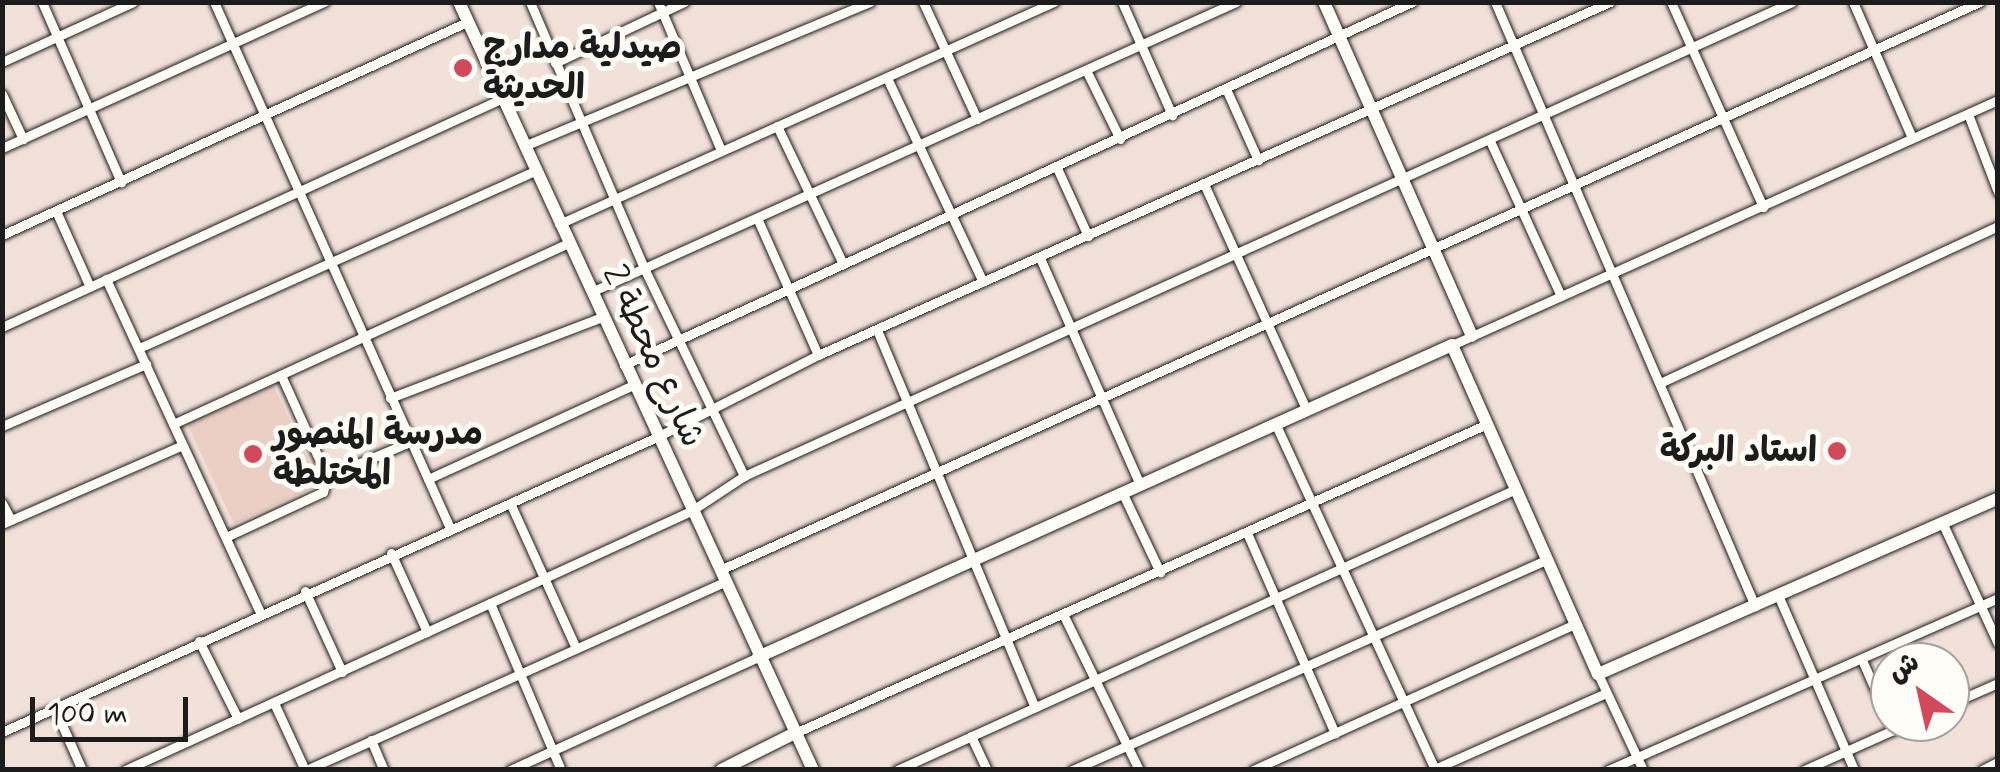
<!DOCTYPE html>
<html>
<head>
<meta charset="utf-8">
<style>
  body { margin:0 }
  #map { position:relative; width:2000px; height:772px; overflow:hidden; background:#f2e1d9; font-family:Mynerve,"Playpen Sans Arabic",sans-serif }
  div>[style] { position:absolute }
  .built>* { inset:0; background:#ebcec4 }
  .roads { filter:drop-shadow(0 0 2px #1c1c1c) drop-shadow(0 0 2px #1c1c1c) }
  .street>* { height:9px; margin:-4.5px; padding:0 4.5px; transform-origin:4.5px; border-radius:4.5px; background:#fdfcf7 }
  .secondary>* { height:12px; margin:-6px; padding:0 6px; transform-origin:6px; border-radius:6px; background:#fdfcf7 }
  .dots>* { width:28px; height:28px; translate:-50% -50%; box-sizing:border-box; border:5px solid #fdfcf7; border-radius:50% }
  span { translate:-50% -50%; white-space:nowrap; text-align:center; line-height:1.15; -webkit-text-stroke:10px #fdfcf7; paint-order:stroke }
  .poi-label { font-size:35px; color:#1c1c1c; font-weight:700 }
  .left { translate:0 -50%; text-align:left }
  .right { translate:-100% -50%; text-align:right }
  .street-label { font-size:35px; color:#1c1c1c }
  .frame { position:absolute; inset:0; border:5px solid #1c1c1c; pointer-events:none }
  .north { position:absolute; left:1870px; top:642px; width:100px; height:100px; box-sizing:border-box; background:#fdfcf7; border:2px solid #a3a29f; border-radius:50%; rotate:326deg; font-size:28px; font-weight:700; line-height:40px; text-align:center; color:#1c1c1c }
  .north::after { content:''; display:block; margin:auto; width:35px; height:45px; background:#d1495b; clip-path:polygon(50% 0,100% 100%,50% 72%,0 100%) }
  .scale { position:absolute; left:30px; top:697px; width:158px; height:45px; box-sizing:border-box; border:5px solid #1c1c1c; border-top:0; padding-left:12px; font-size:30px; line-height:35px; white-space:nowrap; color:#1c1c1c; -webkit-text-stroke:8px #fdfcf7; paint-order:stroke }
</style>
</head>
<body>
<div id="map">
  <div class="built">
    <div style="clip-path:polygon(273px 385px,320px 484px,234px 524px,187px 424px)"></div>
  </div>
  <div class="roads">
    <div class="street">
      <div style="left:42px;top:2px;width:197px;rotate:66.3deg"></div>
      <div style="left:214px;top:2px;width:577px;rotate:65.84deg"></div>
      <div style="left:530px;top:2px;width:289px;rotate:66.8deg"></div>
      <div style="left:644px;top:268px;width:231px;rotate:64.3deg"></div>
      <div style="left:658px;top:2px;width:159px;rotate:67deg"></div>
      <div style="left:923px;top:2px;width:129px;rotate:65.2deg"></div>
      <div style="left:1122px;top:2px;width:124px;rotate:66.1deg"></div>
      <div style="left:1495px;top:2px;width:658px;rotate:66.71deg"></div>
      <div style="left:1671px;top:2px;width:225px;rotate:65.8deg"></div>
      <div style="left:1853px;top:2px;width:148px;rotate:66.5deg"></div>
      <div style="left:2px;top:62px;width:144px;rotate:-24.6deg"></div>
      <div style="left:555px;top:63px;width:143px;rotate:-25.3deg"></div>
      <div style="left:1086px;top:70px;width:77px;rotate:63.8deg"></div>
      <div style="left:887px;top:78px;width:225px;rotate:64.8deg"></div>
      <div style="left:1227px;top:91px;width:76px;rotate:65.8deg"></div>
      <div style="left:2px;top:94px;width:50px;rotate:65deg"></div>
      <div style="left:1968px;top:114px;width:84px;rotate:69deg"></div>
      <div style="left:777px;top:126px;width:153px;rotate:64.4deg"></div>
      <div style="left:1490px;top:141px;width:170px;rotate:65.4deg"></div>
      <div style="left:524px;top:146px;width:375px;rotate:-22.6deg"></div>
      <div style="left:2px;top:148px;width:354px;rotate:-24.4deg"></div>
      <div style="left:1057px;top:168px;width:75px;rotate:65.5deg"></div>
      <div style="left:1204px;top:184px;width:247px;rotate:65.6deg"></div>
      <div style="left:56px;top:211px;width:83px;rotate:65.9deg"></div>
      <div style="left:757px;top:218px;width:150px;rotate:66deg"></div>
      <div style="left:559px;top:224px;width:543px;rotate:-24.16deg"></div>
      <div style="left:2px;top:235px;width:511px;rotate:-24.61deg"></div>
      <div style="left:1040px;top:258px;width:248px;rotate:66.2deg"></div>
      <div style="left:106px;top:279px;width:367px;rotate:65.2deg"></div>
      <div style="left:591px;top:292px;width:707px;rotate:-24.21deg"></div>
      <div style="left:2px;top:327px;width:551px;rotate:-24.56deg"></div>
      <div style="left:877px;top:330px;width:409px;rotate:67.3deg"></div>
      <div style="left:1452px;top:345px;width:598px;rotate:-24.17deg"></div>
      <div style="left:139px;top:348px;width:433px;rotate:-24.1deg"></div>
      <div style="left:624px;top:365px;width:868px;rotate:-24.73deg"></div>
      <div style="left:281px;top:375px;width:112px;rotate:65.7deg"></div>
      <div style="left:1660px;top:383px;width:373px;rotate:-24.9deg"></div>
      <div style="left:390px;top:398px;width:227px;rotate:-20.9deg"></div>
      <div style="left:1275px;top:423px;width:382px;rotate:65.2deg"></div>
      <div style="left:173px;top:424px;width:434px;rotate:-24.6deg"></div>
      <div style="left:2px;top:426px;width:157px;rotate:-23.3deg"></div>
      <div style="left:428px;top:479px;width:226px;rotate:-24.6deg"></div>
      <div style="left:1122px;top:492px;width:89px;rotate:64.6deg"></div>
      <div style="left:2px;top:503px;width:19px;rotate:62deg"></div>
      <div style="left:511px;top:505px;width:157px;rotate:65.6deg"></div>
      <div style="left:1942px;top:522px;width:134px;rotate:65.3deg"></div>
      <div style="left:2px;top:524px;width:197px;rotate:-23.6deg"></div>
      <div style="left:1247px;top:533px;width:219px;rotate:66.3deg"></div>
      <div style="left:226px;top:537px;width:107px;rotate:-24.9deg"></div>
      <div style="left:323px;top:492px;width:16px;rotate:-75deg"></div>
      <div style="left:327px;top:477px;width:90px;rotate:-22.9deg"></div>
      <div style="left:391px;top:553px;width:87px;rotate:65.5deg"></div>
      <div style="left:720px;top:570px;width:1382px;rotate:-24.27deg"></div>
      <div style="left:305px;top:591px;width:89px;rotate:65.4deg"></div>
      <div style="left:1778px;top:595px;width:191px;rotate:66.5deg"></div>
      <div style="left:490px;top:603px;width:181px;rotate:67deg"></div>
      <div style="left:1063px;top:614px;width:174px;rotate:64deg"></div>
      <div style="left:199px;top:641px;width:87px;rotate:63.4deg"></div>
      <div style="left:1862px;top:660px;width:77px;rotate:66.1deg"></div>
      <div style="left:1598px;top:674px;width:106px;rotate:64.9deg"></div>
      <div style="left:274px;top:703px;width:74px;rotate:65.2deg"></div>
      <div style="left:1950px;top:704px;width:52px;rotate:-23.6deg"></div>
      <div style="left:55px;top:709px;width:67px;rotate:66.1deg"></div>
      <div style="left:2px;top:732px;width:718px;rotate:-24.25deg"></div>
      <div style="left:657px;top:437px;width:181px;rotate:-27deg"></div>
      <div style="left:818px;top:355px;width:867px;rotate:-24.02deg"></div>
      <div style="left:795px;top:733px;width:758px;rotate:-24.06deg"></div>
      <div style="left:971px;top:736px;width:38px;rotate:65deg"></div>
      <div style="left:371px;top:740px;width:33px;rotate:67deg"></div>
      <div style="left:125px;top:770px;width:622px;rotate:-24.59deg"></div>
      <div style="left:691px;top:511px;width:64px;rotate:-33.4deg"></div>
      <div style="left:744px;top:476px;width:1150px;rotate:-24.34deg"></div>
      <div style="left:306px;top:770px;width:457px;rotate:-24.2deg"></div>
      <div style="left:510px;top:770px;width:273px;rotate:-24.5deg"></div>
      <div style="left:897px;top:770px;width:680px;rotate:-24.42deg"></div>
      <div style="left:1072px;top:770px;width:518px;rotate:-23.9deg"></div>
      <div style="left:1253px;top:770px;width:354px;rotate:-24.4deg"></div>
      <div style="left:1432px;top:770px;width:190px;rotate:-23.9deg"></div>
      <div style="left:1608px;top:770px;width:426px;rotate:-23.8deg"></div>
      <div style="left:1804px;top:770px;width:117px;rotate:-24.2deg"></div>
      <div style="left:1982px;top:770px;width:18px;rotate:-27deg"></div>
    </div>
    <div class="secondary">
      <div style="left:459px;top:2px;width:846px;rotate:65.25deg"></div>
      <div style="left:1324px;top:2px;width:365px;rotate:66.1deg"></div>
      <div style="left:758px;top:657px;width:761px;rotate:-24.21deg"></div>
      <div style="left:1452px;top:345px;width:360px;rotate:66.1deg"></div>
      <div style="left:1598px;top:674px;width:437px;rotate:-23.7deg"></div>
      <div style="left:721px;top:770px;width:83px;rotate:-26.6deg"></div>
    </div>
  </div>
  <div class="dots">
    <div style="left:463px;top:68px;background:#d1495b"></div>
    <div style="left:1837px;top:451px;background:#d1495b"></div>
    <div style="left:253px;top:454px;background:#d1495b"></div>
  </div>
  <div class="poi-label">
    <span class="left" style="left:483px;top:68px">صيدلية مدارج<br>الحديثة</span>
    <span class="left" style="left:273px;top:454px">مدرسة المنصور<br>المختلطة</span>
    <span class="right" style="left:1817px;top:451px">استاد البركة</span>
  </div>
  <div class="street-label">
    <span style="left:653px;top:356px;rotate:65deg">شارع محطة 2</span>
  </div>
  <div class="frame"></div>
  <div class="north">ش</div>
  <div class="scale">100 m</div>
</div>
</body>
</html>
